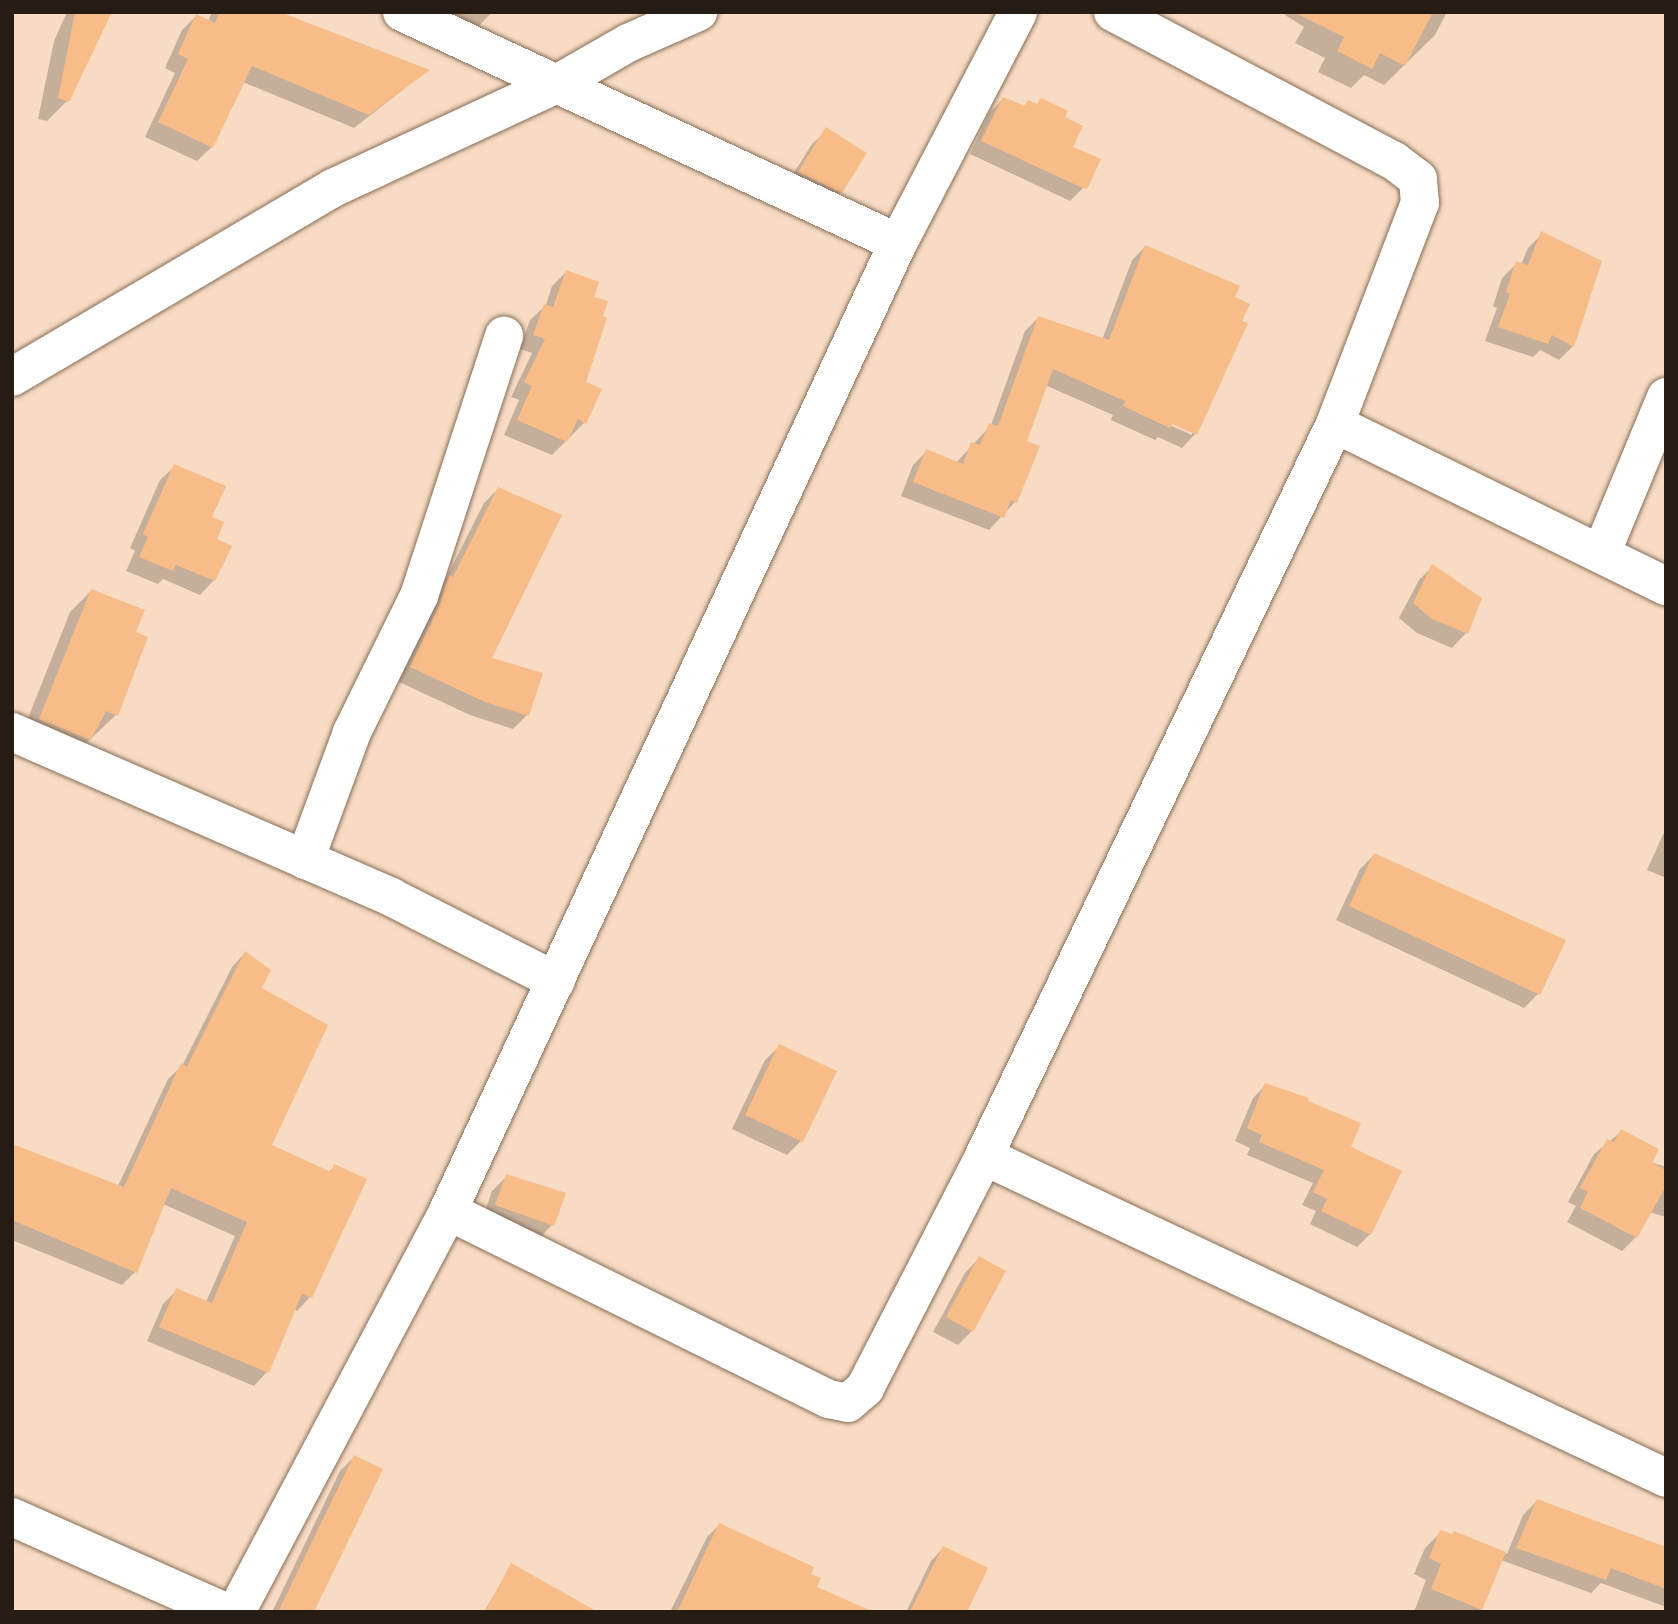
<!DOCTYPE html>
<html>
<head>
<meta charset="utf-8">
<style>
  body { margin:0 }
  #map { position:relative; width:1678px; height:1624px; overflow:hidden; background:#f7dbc2; font-family:Manrope,sans-serif }
  div>[style] { position:absolute }
  .shadow>* { inset:0; background:#0003 }
  .building>* { inset:0; background:#f7bc87 }
  .roads { filter:drop-shadow(0 0 2px #866c57) drop-shadow(0 0 2px #866c57) }
  .minor>* { height:38px; margin:-19px; padding:0 19px; transform-origin:19px; border-radius:19px; background:#fff }
  span { translate:-50% -50%; white-space:nowrap; text-align:center; line-height:1.15; -webkit-text-stroke:5px #fceadc; paint-order:stroke }
  .frame { position:absolute; inset:0; border:14px solid #261c13; pointer-events:none }
</style>
</head>
<body>
<div id="map">
  <div class="shadow">
    <div style="clip-path:polygon(67px 12px,110px 12px,67px 101px,47px 121px,38px 119px,54px 41px)"></div>
    <div style="clip-path:polygon(212px 12px,275px 12px,427px 71px,354px 128px,243px 82px,212px 147px,197px 161px,145px 137px,175px 73px,165px 68px,182px 30px,196px 16px,208px 22px)"></div>
    <div style="clip-path:polygon(451px 12px,492px 12px,476px 29px)"></div>
    <div style="clip-path:polygon(1286px 12px,1447px 12px,1435px 35px,1384px 85px,1364px 75px,1351px 88px,1318px 72px,1325px 58px,1295px 43px,1304px 27px,1285px 15px)"></div>
    <div style="clip-path:polygon(1003px 99px,1023px 107px,1029px 102px,1071px 148px,1098px 160px,1083px 188px,1070px 201px,970px 154px,990px 112px)"></div>
    <div style="clip-path:polygon(827px 130px,841px 192px,826px 206px,785px 187px,812px 144px)"></div>
    <div style="clip-path:polygon(1542px 234px,1573px 346px,1559px 360px,1540px 350px,1533px 357px,1485px 341px,1497px 308px,1493px 306px,1502px 278px,1517px 263px,1521px 265px,1528px 248px)"></div>
    <div style="clip-path:polygon(evenodd,1145px 247px,1195px 434px,1182px 448px,1158px 437px,1155px 440px,1111px 420px,1113px 415px,1045px 385px,1024px 442px,1015px 502px,989px 530px,901px 496px,913px 465px,927px 451px,956px 463px,991px 425px,1025px 331px,1038px 318px,1102px 340px,1132px 260px,1145px 247px,1165px 419px,1192px 431px,1192px 435px,1163px 422px,1165px 419px)"></div>
    <div style="clip-path:polygon(566px 272px,591px 298px,583px 383px,584px 423px,552px 455px,504px 435px,519px 400px,511px 397px,532px 353px,520px 349px,530px 320px,546px 305px,552px 286px)"></div>
    <div style="clip-path:polygon(175px 466px,210px 518px,215px 540px,214px 580px,200px 595px,163px 579px,158px 584px,126px 571px,135px 551px,130px 548px,160px 480px)"></div>
    <div style="clip-path:polygon(498px 489px,489px 659px,527px 715px,513px 729px,470px 715px,397px 681px,435px 591px,444px 582px,484px 503px)"></div>
    <div style="clip-path:polygon(1433px 566px,1480px 598px,1466px 633px,1452px 648px,1417px 633px,1399px 618px,1419px 580px)"></div>
    <div style="clip-path:polygon(91px 591px,134px 633px,116px 715px,68px 760px,19px 741px,70px 612px)"></div>
    <div style="clip-path:polygon(1666px 828px,1666px 878px,1647px 870px)"></div>
    <div style="clip-path:polygon(1374px 855px,1563px 941px,1538px 994px,1524px 1008px,1336px 920px,1360px 869px)"></div>
    <div style="clip-path:polygon(245px 953px,259px 989px,269px 1146px,328px 1173px,335px 1166px,310px 1297px,297px 1311px,294px 1309px,267px 1372px,254px 1386px,147px 1341px,163px 1304px,176px 1291px,206px 1302px,235px 1236px,163px 1204px,135px 1272px,122px 1285px,12px 1240px,12px 1145px,118px 1186px,168px 1079px,182px 1066px,232px 967px)"></div>
    <div style="clip-path:polygon(780px 1046px,801px 1141px,787px 1155px,732px 1129px,765px 1060px)"></div>
    <div style="clip-path:polygon(1266px 1085px,1305px 1102px,1349px 1148px,1370px 1234px,1357px 1247px,1310px 1224px,1316px 1211px,1302px 1205px,1313px 1183px,1247px 1155px,1250px 1148px,1235px 1141px,1253px 1098px)"></div>
    <div style="clip-path:polygon(1622px 1131px,1650px 1162px,1666px 1167px,1666px 1217px,1649px 1212px,1636px 1237px,1622px 1251px,1567px 1222px,1576px 1206px,1568px 1202px,1594px 1154px)"></div>
    <div style="clip-path:polygon(507px 1176px,552px 1225px,538px 1239px,482px 1220px,492px 1191px)"></div>
    <div style="clip-path:polygon(979px 1258px,972px 1331px,958px 1345px,933px 1332px,965px 1273px)"></div>
    <div style="clip-path:polygon(354px 1457px,312px 1612px,272px 1612px,340px 1471px)"></div>
    <div style="clip-path:polygon(1537px 1501px,1666px 1549px,1666px 1607px,1601px 1583px,1591px 1593px,1501px 1560px,1479px 1612px,1414px 1612px,1426px 1580px,1414px 1574px,1425px 1548px,1441px 1532px,1451px 1536px,1454px 1533px,1507px 1554px,1523px 1515px)"></div>
    <div style="clip-path:polygon(719px 1525px,809px 1575px,814px 1588px,873px 1612px,670px 1612px,707px 1537px)"></div>
    <div style="clip-path:polygon(943px 1548px,965px 1612px,906px 1612px,931px 1561px)"></div>
    <div style="clip-path:polygon(511px 1566px,551px 1612px,484px 1612px)"></div>
  </div>
  <div class="building">
    <div style="clip-path:polygon(75px 12px,112px 12px,69px 102px,58px 98px)"></div>
    <div style="clip-path:polygon(219px 12px,280px 12px,430px 70px,369px 115px,252px 66px,213px 148px,158px 122px,188px 59px,178px 54px,196px 14px,215px 23px)"></div>
    <div style="clip-path:polygon(1293px 12px,1433px 12px,1405px 66px,1380px 53px,1372px 69px,1337px 51px,1344px 37px)"></div>
    <div style="clip-path:polygon(1003px 97px,1025px 106px,1028px 100px,1037px 104px,1041px 98px,1068px 111px,1065px 117px,1083px 126px,1073px 147px,1101px 159px,1088px 187px,1085px 189px,981px 141px)"></div>
    <div style="clip-path:polygon(826px 127px,867px 153px,842px 193px,798px 172px)"></div>
    <div style="clip-path:polygon(1541px 231px,1602px 261px,1574px 347px,1552px 335px,1548px 344px,1498px 327px,1510px 294px,1506px 292px,1516px 261px,1528px 265px)"></div>
    <div style="clip-path:polygon(1145px 245px,1240px 286px,1235px 297px,1250px 304px,1242px 321px,1248px 323px,1197px 435px,1172px 424px,1170px 428px,1123px 406px,1125px 401px,1053px 369px,1027px 441px,1040px 446px,1017px 503px,1011px 500px,1004px 518px,913px 482px,926px 449px,963px 464px,971px 442px,980px 445px,989px 423px,998px 426px,1038px 316px,1109px 340px)"></div>
    <div style="clip-path:polygon(566px 270px,599px 282px,594px 297px,608px 301px,603px 316px,607px 318px,586px 382px,602px 389px,586px 424px,578px 419px,567px 442px,517px 420px,532px 386px,524px 382px,545px 339px,533px 335px,544px 304px,553px 307px)"></div>
    <div style="clip-path:polygon(174px 464px,226px 486px,212px 517px,224px 522px,217px 539px,232px 546px,215px 581px,176px 565px,173px 571px,139px 557px,148px 537px,143px 534px)"></div>
    <div style="clip-path:polygon(498px 487px,562px 515px,492px 658px,543px 673px,529px 716px,485px 702px,410px 667px,439px 606px,449px 575px,453px 577px)"></div>
    <div style="clip-path:polygon(1432px 564px,1482px 598px,1468px 634px,1432px 619px,1413px 603px)"></div>
    <div style="clip-path:polygon(91px 589px,145px 610px,136px 632px,148px 637px,118px 716px,106px 711px,91px 740px,39px 719px)"></div>
    <div style="clip-path:polygon(1374px 853px,1566px 940px,1540px 995px,1349px 906px)"></div>
    <div style="clip-path:polygon(245px 951px,271px 970px,262px 988px,328px 1025px,272px 1145px,331px 1172px,334px 1164px,367px 1179px,312px 1298px,302px 1294px,269px 1373px,159px 1327px,176px 1288px,212px 1303px,247px 1222px,171px 1188px,137px 1273px,12px 1220px,12px 1144px,124px 1187px,181px 1063px,187px 1067px)"></div>
    <div style="clip-path:polygon(779px 1044px,837px 1071px,803px 1142px,745px 1115px)"></div>
    <div style="clip-path:polygon(1265px 1083px,1309px 1098px,1308px 1101px,1361px 1123px,1351px 1147px,1402px 1171px,1371px 1235px,1321px 1211px,1327px 1199px,1313px 1192px,1324px 1170px,1259px 1142px,1262px 1135px,1247px 1128px)"></div>
    <div style="clip-path:polygon(1621px 1129px,1659px 1149px,1652px 1163px,1666px 1170px,1666px 1186px,1637px 1238px,1580px 1208px,1588px 1192px,1580px 1188px,1607px 1139px,1614px 1142px)"></div>
    <div style="clip-path:polygon(506px 1174px,566px 1193px,554px 1226px,495px 1205px)"></div>
    <div style="clip-path:polygon(979px 1256px,1006px 1271px,973px 1332px,946px 1317px)"></div>
    <div style="clip-path:polygon(354px 1455px,383px 1469px,314px 1612px,278px 1612px)"></div>
    <div style="clip-path:polygon(1537px 1499px,1666px 1547px,1666px 1589px,1611px 1568px,1606px 1580px,1516px 1548px)"></div>
    <div style="clip-path:polygon(719px 1523px,814px 1567px,811px 1574px,821px 1578px,817px 1587px,874px 1612px,677px 1612px)"></div>
    <div style="clip-path:polygon(1440px 1530px,1452px 1534px,1454px 1531px,1506px 1552px,1482px 1610px,1431px 1589px,1441px 1564px,1429px 1558px)"></div>
    <div style="clip-path:polygon(943px 1546px,988px 1568px,967px 1612px,910px 1612px)"></div>
    <div style="clip-path:polygon(511px 1563px,598px 1612px,485px 1612px)"></div>
  </div>
  <div class="roads">
    <div class="minor">
      <div style="left:402px;top:12px;width:547px;rotate:24.97deg"></div>
      <div style="left:12px;top:377px;width:373px;rotate:-30.5deg"></div>
      <div style="left:333px;top:188px;width:245px;rotate:-24.9deg"></div>
      <div style="left:555px;top:85px;width:84px;rotate:-29.9deg"></div>
      <div style="left:628px;top:43px;width:77px;rotate:-23.9deg"></div>
      <div style="left:1335px;top:424px;width:369px;rotate:26.1deg"></div>
      <div style="left:1601px;top:554px;width:170px;rotate:-67.5deg"></div>
      <div style="left:12px;top:732px;width:413px;rotate:23.5deg"></div>
      <div style="left:391px;top:897px;width:185px;rotate:27deg"></div>
      <div style="left:305px;top:860px;width:136px;rotate:-69.8deg"></div>
      <div style="left:352px;top:732px;width:152px;rotate:-63.8deg"></div>
      <div style="left:419px;top:596px;width:274px;rotate:-71.9deg"></div>
      <div style="left:984px;top:1156px;width:812px;rotate:-64.38deg"></div>
      <div style="left:1335px;top:424px;width:237px;rotate:-69deg"></div>
      <div style="left:1420px;top:203px;width:24px;rotate:-95deg"></div>
      <div style="left:1418px;top:179px;width:30px;rotate:-143deg"></div>
      <div style="left:1394px;top:161px;width:318px;rotate:-152.1deg"></div>
      <div style="left:448px;top:1211px;width:425px;rotate:26.3deg"></div>
      <div style="left:829px;top:1399px;width:19px;rotate:12deg"></div>
      <div style="left:848px;top:1403px;width:23px;rotate:-41deg"></div>
      <div style="left:865px;top:1388px;width:261px;rotate:-62.8deg"></div>
      <div style="left:984px;top:1156px;width:754px;rotate:25.27deg"></div>
      <div style="left:12px;top:1517px;width:233px;rotate:24deg"></div>
      <div style="left:236px;top:1612px;width:454px;rotate:-62.1deg"></div>
      <div style="left:448px;top:1211px;width:1067px;rotate:-65.07deg"></div>
      <div style="left:898px;top:243px;width:260px;rotate:-62.5deg"></div>
    </div>
  </div>
  <div class="frame"></div>
</div>
</body>
</html>
